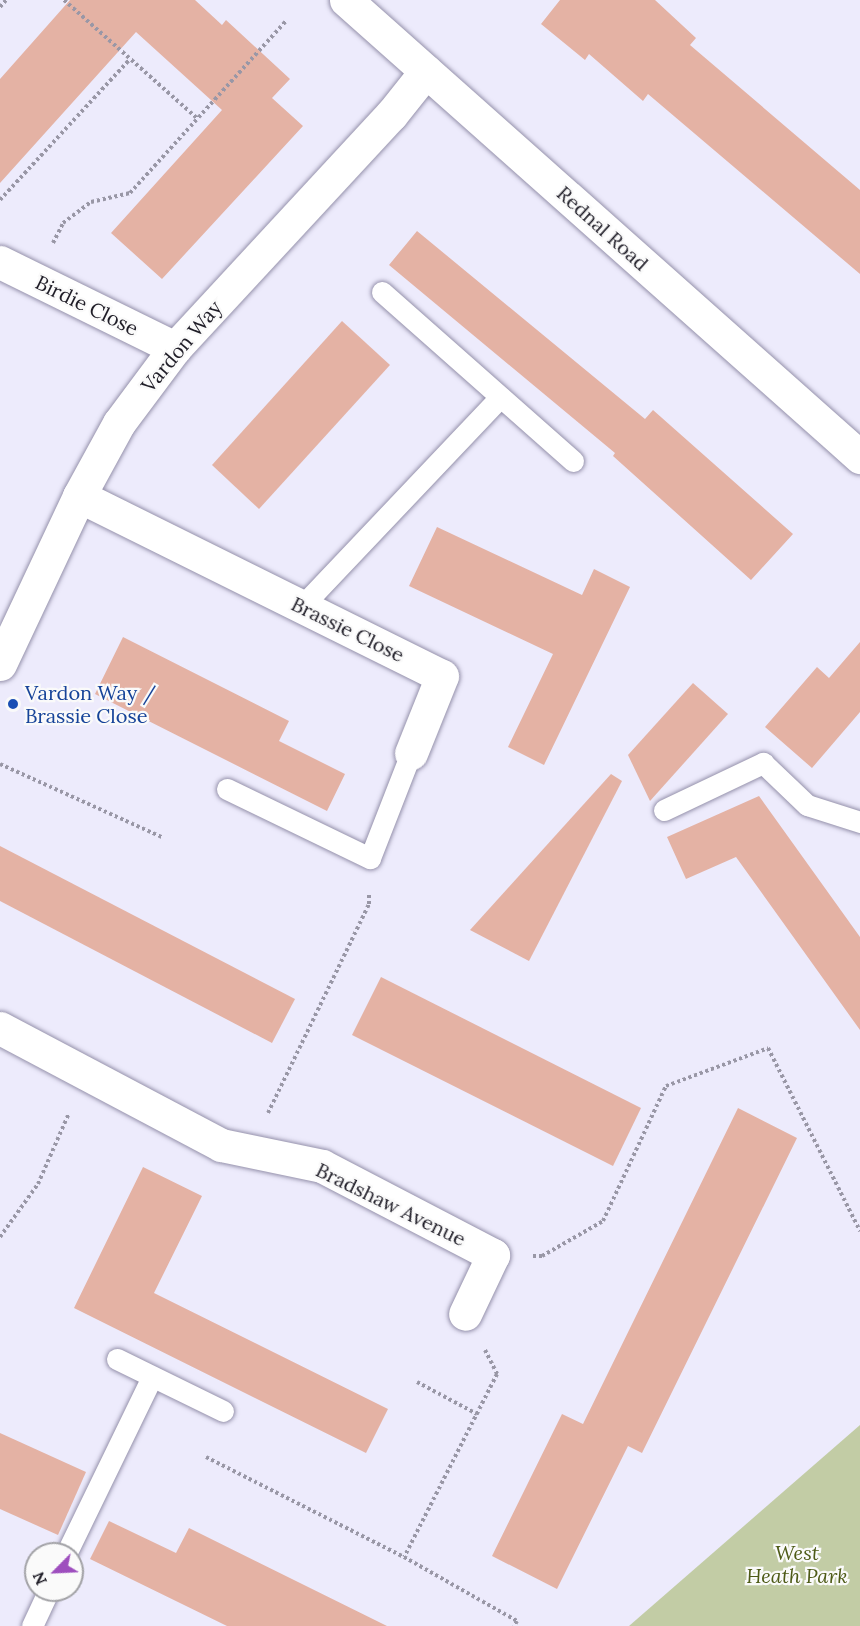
<!DOCTYPE html>
<html>
<head>
<meta charset="utf-8">
<style>
  body { margin:0 }
  #map { position:relative; width:860px; height:1626px; overflow:hidden; background:#edebfc; font-family:Lora,serif }
  div>[style] { position:absolute }
  .green>* { inset:0; background:#c2cca5 }
  .building>* { inset:0; background:#e4b2a4 }
  .path>* { height:4px; margin-top:-2px; transform-origin:0; background:repeating-linear-gradient(90deg,#9997a6 0 3px,transparent 0 6px) }
  .roads { filter:drop-shadow(0 0 2px #9591ab) drop-shadow(0 0 2px #9591ab) }
  .service>* { height:21px; margin:-10.5px; padding:0 10.5px; transform-origin:10.5px; border-radius:10.5px; background:#fff }
  .minor>* { height:33px; margin:-16.5px; padding:0 16.5px; transform-origin:16.5px; border-radius:16.5px; background:#fff }
  .tertiary>* { height:33px; margin:-16.5px; padding:0 16.5px; transform-origin:16.5px; border-radius:16.5px; background:#fff }
  .dots>* { width:16px; height:16px; translate:-50% -50%; box-sizing:border-box; border:3px solid #fafafa; border-radius:50% }
  span { translate:-50% -50%; white-space:nowrap; text-align:center; line-height:1.15; -webkit-text-stroke:4.5px #fafafa; paint-order:stroke }
  .street-label { font-size:20px; color:#1f1d27 }
  .transit-label { font-size:20px; color:#164399 }
  .left { translate:0 -50%; text-align:left }
  .park-label { font-size:20px; color:#4d5a16; font-style:italic }
  .north { position:absolute; left:24px; top:1542px; width:60px; height:60px; box-sizing:border-box; background:#fafafa; border:2px solid #a2a2a6; border-radius:50%; rotate:246deg; font-size:16px; font-weight:700; line-height:24px; text-align:center; color:#1f1d27 }
  .north::after { content:''; display:block; margin:auto; width:21px; height:27px; background:#9e4ebe; clip-path:polygon(50% 0,100% 100%,50% 72%,0 100%) }
</style>
</head>
<body>
<div id="map">
  <div class="green">
    <div style="clip-path:polygon(860px 1425px,860px 1626px,629px 1626px)"></div>
  </div>
  <div class="building">
    <div style="clip-path:polygon(70px 0,195px 0,222px 25px,226px 20px,290px 79px,272px 98px,303px 126px,162px 279px,111px 233px,222px 110px,136px 32px,0 183px,0 79px)"></div>
    <div style="clip-path:polygon(560px 0,655px 0,696px 38px,690px 45px,860px 190px,860px 274px,648px 94px,643px 101px,589px 54px,585px 60px,541px 24px)"></div>
    <div style="clip-path:polygon(417px 231px,645px 419px,653px 410px,793px 534px,751px 580px,613px 456px,615px 453px,389px 265px)"></div>
    <div style="clip-path:polygon(342px 321px,390px 365px,259px 509px,212px 465px)"></div>
    <div style="clip-path:polygon(437px 527px,582px 595px,594px 569px,630px 587px,544px 765px,508px 747px,553px 654px,409px 586px)"></div>
    <div style="clip-path:polygon(123px 637px,289px 721px,279px 741px,345px 774px,327px 811px,95px 694px)"></div>
    <div style="clip-path:polygon(860px 642px,860px 712px,812px 768px,765px 727px,817px 667px,829px 678px)"></div>
    <div style="clip-path:polygon(693px 683px,728px 714px,650px 801px,628px 755px)"></div>
    <div style="clip-path:polygon(611px 774px,622px 781px,529px 961px,470px 930px)"></div>
    <div style="clip-path:polygon(759px 796px,860px 937px,860px 1030px,736px 857px,686px 879px,667px 837px)"></div>
    <div style="clip-path:polygon(0 846px,295px 999px,272px 1043px,0 901px)"></div>
    <div style="clip-path:polygon(381px 977px,641px 1108px,613px 1166px,352px 1035px)"></div>
    <div style="clip-path:polygon(738px 1108px,797px 1138px,642px 1453px,628px 1446px,557px 1589px,492px 1556px,562px 1414px,583px 1424px)"></div>
    <div style="clip-path:polygon(143px 1167px,202px 1196px,154px 1293px,388px 1409px,366px 1453px,74px 1308px)"></div>
    <div style="clip-path:polygon(0 1433px,86px 1472px,58px 1535px,0 1509px)"></div>
    <div style="clip-path:polygon(109px 1521px,176px 1553px,189px 1528px,387px 1626px,227px 1626px,90px 1559px)"></div>
  </div>
  <div class="path">
    <div style="left:64px;top:0;width:178px;rotate:41.6deg"></div>
    <div style="left:0;top:7px;width:9px;rotate:-49deg"></div>
    <div style="left:0;top:200px;width:192px;rotate:-47.3deg"></div>
    <div style="left:53px;top:243px;width:22px;rotate:-63deg"></div>
    <div style="left:63px;top:223px;width:35px;rotate:-37deg"></div>
    <div style="left:91px;top:202px;width:40px;rotate:-13deg"></div>
    <div style="left:130px;top:193px;width:232px;rotate:-47.8deg"></div>
    <div style="left:0;top:764px;width:178px;rotate:24.3deg"></div>
    <div style="left:268px;top:1113px;width:232px;rotate:-64.2deg"></div>
    <div style="left:369px;top:904px;width:12px;rotate:-90deg"></div>
    <div style="left:0;top:1237px;width:65px;rotate:-54.4deg"></div>
    <div style="left:38px;top:1184px;width:77px;rotate:-66.4deg"></div>
    <div style="left:533px;top:1256px;width:9px"></div>
    <div style="left:542px;top:1256px;width:70px;rotate:-29.8deg"></div>
    <div style="left:603px;top:1221px;width:149px;rotate:-65deg"></div>
    <div style="left:666px;top:1086px;width:109px;rotate:-20.4deg"></div>
    <div style="left:768px;top:1048px;width:205px;rotate:63.3deg"></div>
    <div style="left:485px;top:1350px;width:27px;rotate:63deg"></div>
    <div style="left:497px;top:1374px;width:205px;rotate:116.9deg"></div>
    <div style="left:404px;top:1557px;width:130px;rotate:29.5deg"></div>
    <div style="left:517px;top:1621px;width:6px;rotate:121deg"></div>
    <div style="left:417px;top:1382px;width:68px;rotate:28.1deg"></div>
    <div style="left:206px;top:1457px;width:222px;rotate:26.8deg"></div>
  </div>
  <div class="roads">
    <div class="service">
      <div style="left:382px;top:292px;width:255px;rotate:41.5deg"></div>
      <div style="left:302px;top:606px;width:288px;rotate:-46.5deg"></div>
      <div style="left:227px;top:789px;width:159px;rotate:25.8deg"></div>
      <div style="left:370px;top:858px;width:113px;rotate:-68.7deg"></div>
      <div style="left:664px;top:810px;width:110px;rotate:-25.4deg"></div>
      <div style="left:763px;top:763px;width:61px;rotate:43.7deg"></div>
      <div style="left:807px;top:805px;width:56px;rotate:17.8deg"></div>
      <div style="left:117px;top:1359px;width:118px;rotate:26.1deg"></div>
      <div style="left:66px;top:1554px;width:197px;rotate:-64.1deg"></div>
      <div style="left:32px;top:1626px;width:40px;rotate:-65deg"></div>
    </div>
    <div class="minor">
      <div style="left:0;top:262px;width:195px;rotate:26.2deg"></div>
      <div style="left:79px;top:496px;width:405px;rotate:26.4deg"></div>
      <div style="left:442px;top:676px;width:83px;rotate:111.9deg"></div>
      <div style="left:0;top:664px;width:186px;rotate:-64.8deg"></div>
      <div style="left:79px;top:496px;width:83px;rotate:-61.3deg"></div>
      <div style="left:119px;top:423px;width:94px;rotate:-53.3deg"></div>
      <div style="left:175px;top:348px;width:318px;rotate:-47.2deg"></div>
      <div style="left:391px;top:115px;width:56px;rotate:-51.5deg"></div>
      <div style="left:0;top:1028px;width:250px;rotate:27.9deg"></div>
      <div style="left:221px;top:1145px;width:103px;rotate:11.7deg"></div>
      <div style="left:322px;top:1166px;width:193px;rotate:27.5deg"></div>
      <div style="left:493px;top:1255px;width:65px;rotate:115.4deg"></div>
    </div>
    <div class="tertiary">
      <div style="left:346px;top:0;width:688px;rotate:41.64deg"></div>
    </div>
  </div>
  <div class="dots">
    <div style="left:13px;top:704px;background:#1a4fb4"></div>
  </div>
  <div class="street-label">
    <span style="left:603px;top:228px;rotate:42deg">Rednal Road</span>
    <span style="left:87px;top:305px;rotate:26deg">Birdie Close</span>
    <span style="left:181px;top:346px;rotate:-50deg">Vardon Way</span>
    <span style="left:348px;top:629px;rotate:26deg">Brassie Close</span>
    <span style="left:391px;top:1204px;rotate:26deg">Bradshaw Avenue</span>
  </div>
  <div class="transit-label">
    <span class="left" style="left:25px;top:704px">Vardon Way /<br>Brassie Close</span>
  </div>
  <div class="park-label">
    <span style="left:797px;top:1564px">West<br>Heath Park</span>
  </div>
  <div class="north">N</div>
</div>
</body>
</html>
